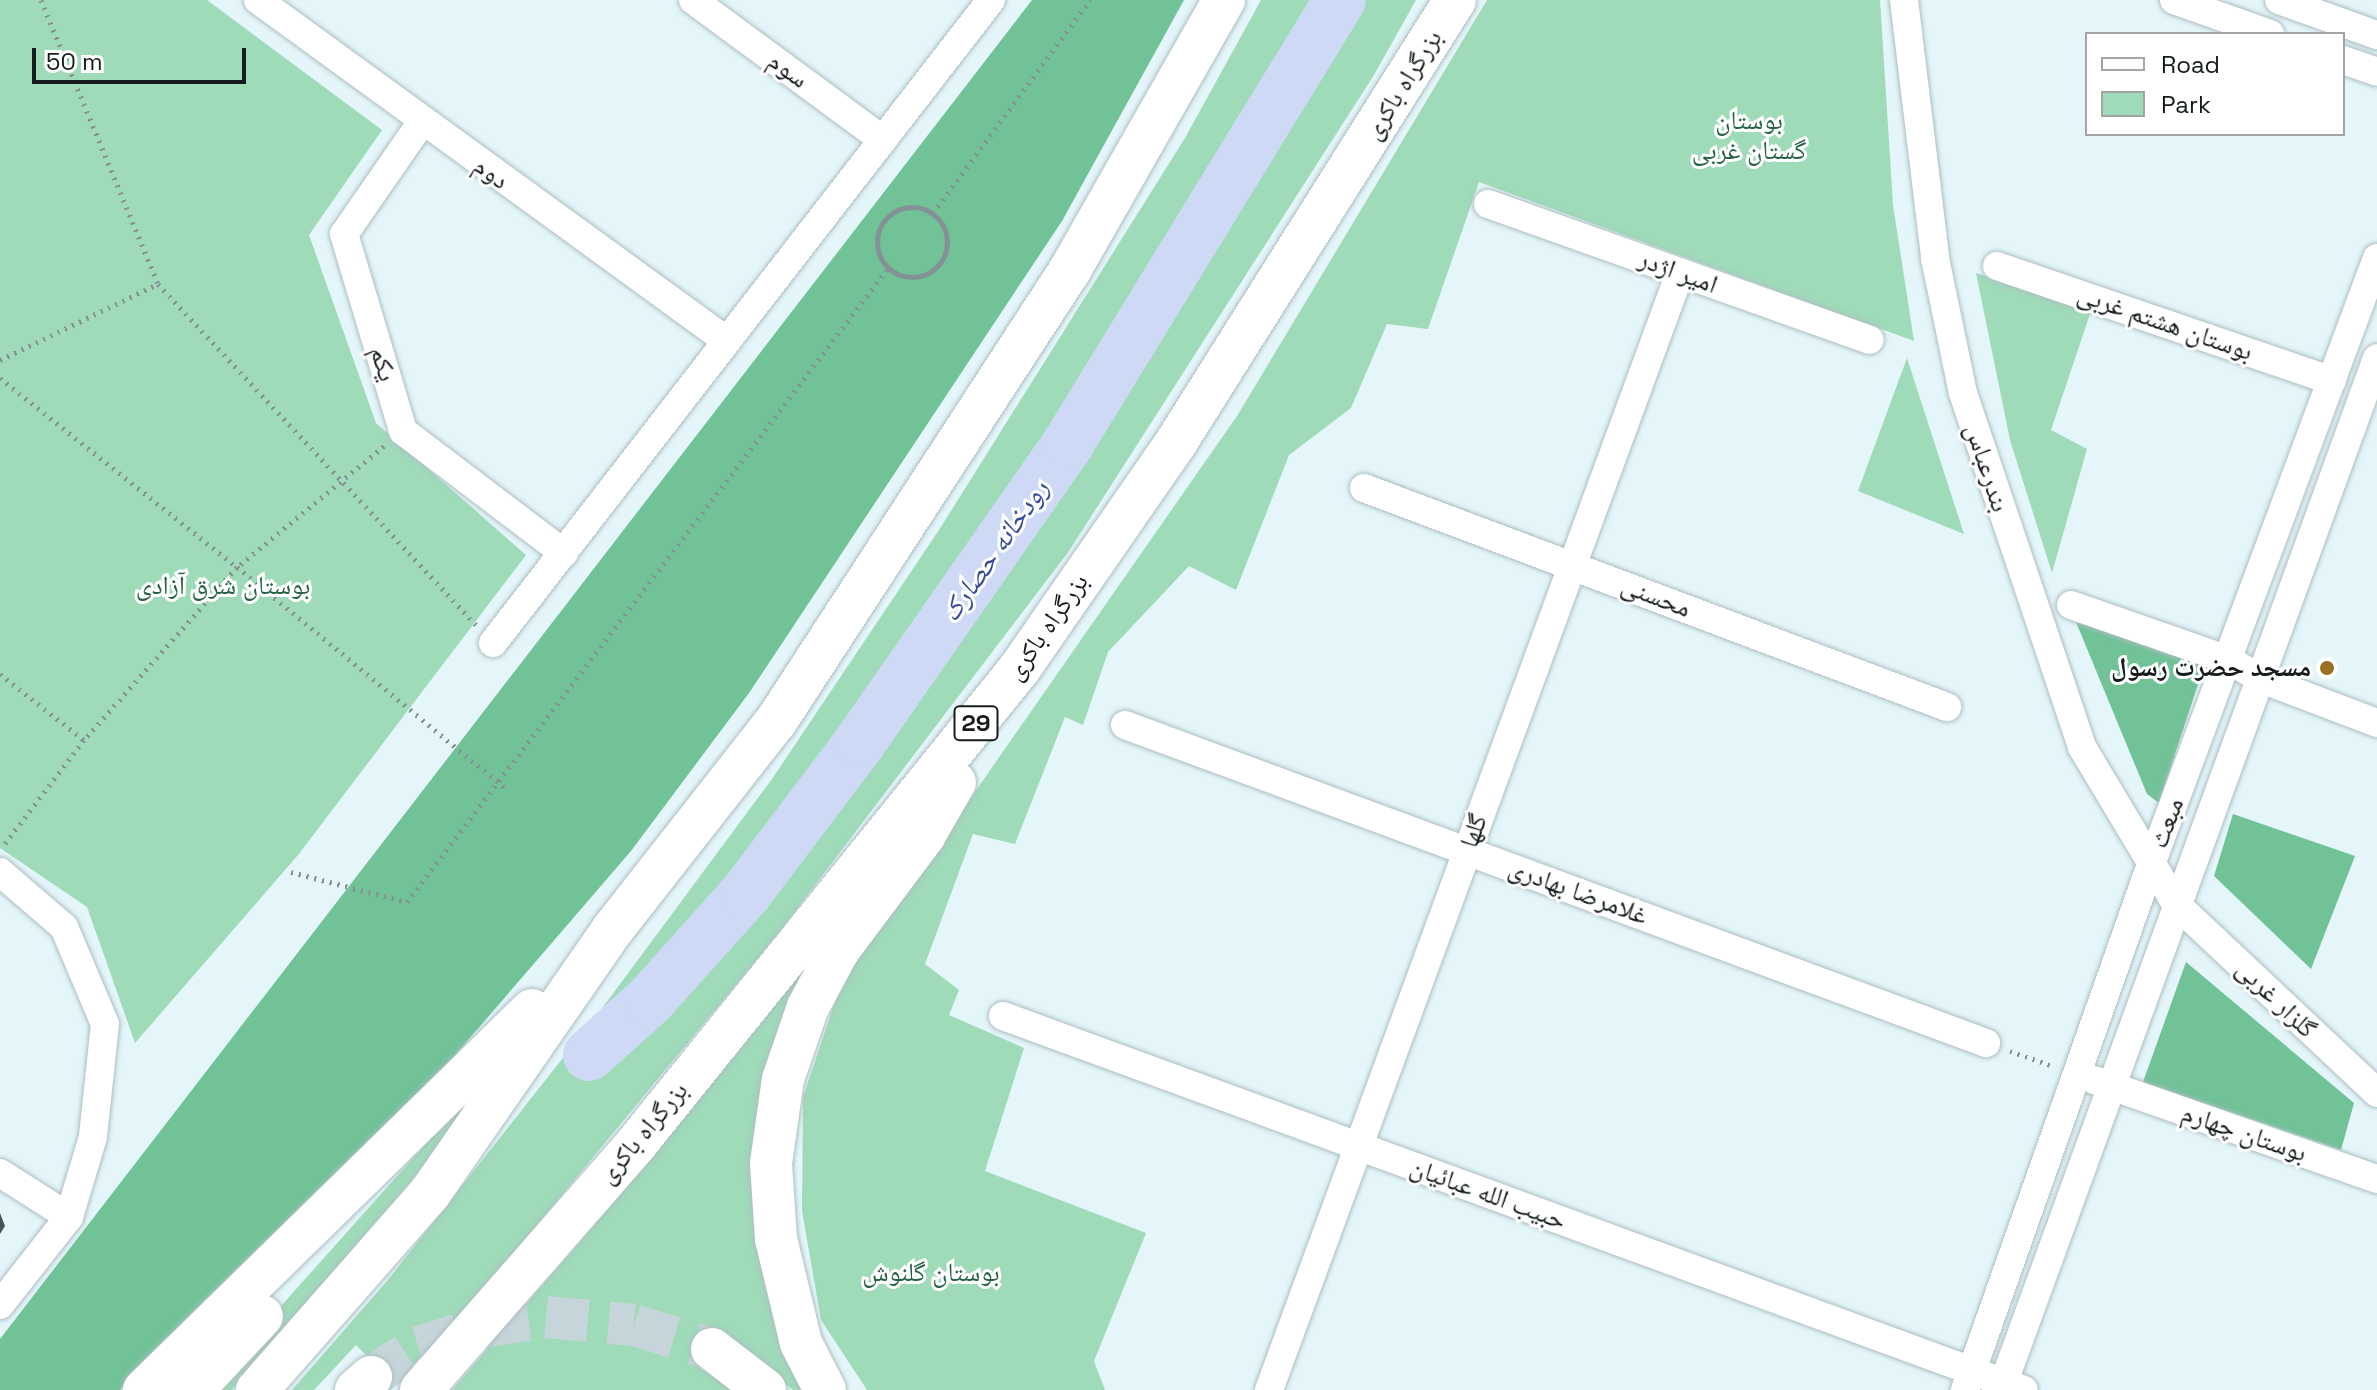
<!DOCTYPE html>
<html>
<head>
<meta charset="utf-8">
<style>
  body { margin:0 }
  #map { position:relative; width:2377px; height:1390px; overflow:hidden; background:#e4f6fa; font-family:"Space Grotesk","Noto Naskh Arabic",sans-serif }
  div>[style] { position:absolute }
  .green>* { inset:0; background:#9fdab9 }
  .forest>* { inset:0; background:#71c297 }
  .river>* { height:52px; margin:-26px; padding:0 26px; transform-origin:26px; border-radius:26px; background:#ced9f5 }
  .highway-tunnel>* { height:42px; margin-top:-21px; transform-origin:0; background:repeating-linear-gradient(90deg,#c5d5d9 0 42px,transparent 0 63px) }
  .path>* { height:5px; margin-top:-2.5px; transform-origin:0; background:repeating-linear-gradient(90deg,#859295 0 2px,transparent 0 8px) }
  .path>.ring { margin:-2.5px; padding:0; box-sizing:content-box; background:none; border:5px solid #859295; border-radius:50% }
  .roads { filter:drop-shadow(0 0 2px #adbec2) drop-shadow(0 0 2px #adbec2) }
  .minor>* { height:28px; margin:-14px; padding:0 14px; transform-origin:14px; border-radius:14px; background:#fff }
  .highway>* { height:42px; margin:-21px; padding:0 21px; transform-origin:21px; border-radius:21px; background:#fff }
  .shaded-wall>* { inset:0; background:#495453 }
  .dots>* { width:22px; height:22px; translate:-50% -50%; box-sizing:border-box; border:4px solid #fff; border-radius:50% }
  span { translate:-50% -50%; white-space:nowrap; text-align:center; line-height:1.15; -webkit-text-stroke:6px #fff; paint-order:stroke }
  .shield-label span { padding:2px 6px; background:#fff; border:2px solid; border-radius:6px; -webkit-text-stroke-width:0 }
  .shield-label { font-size:24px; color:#161c1e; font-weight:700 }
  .street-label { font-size:26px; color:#161c1e }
  .park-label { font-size:26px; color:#266245 }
  .poi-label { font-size:26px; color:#161c1e; font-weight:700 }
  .right { translate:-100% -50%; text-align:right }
  .water-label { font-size:28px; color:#364b9b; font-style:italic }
  .legend { position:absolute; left:2085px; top:32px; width:260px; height:104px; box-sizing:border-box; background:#fff; border:2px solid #a2a4a5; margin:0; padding:10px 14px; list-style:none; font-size:24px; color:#161c1e }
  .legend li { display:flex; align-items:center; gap:16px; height:40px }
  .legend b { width:40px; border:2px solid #a2a4a5 }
  .scale { position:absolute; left:32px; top:48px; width:214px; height:36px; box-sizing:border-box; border:4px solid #161c1e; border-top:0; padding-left:10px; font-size:24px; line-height:28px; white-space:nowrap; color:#161c1e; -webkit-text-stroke:6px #fff; paint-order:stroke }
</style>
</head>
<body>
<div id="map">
  <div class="green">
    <div style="clip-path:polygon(0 0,207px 0,382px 130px,309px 235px,376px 423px,526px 555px,298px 855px,135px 1043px,87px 907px,0 848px)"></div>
    <div style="clip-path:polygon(1261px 0,1416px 0,1374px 75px,1069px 551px,777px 935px,484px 1289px,390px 1390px,381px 1390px,391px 1380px,356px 1345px,314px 1390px,292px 1390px,387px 1281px,603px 1007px,772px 779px,939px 530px,1185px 138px)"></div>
    <div style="clip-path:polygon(1487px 0,1880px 0,1893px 205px,1914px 341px,1479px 182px,1428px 329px,1387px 324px,1351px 408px,1289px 455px,1236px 590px,1189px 566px,1108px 652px,1083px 725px,1065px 717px,1015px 844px,973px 834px,925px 964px,959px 990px,949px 1015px,1024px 1048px,985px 1171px,1146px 1233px,1094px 1361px,1105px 1390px,867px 1390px,821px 1320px,802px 1211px,803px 1097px,841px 984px,1237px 416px)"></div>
    <div style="clip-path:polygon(1976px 273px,2092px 308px,2051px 430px,2087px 449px,2052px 573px,2010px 440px)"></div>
    <div style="clip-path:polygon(1907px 358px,1964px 534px,1858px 491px)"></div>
    <div style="clip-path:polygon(916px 832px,770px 1082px,811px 1390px,793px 1390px,717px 1329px,695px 1365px,736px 1390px,452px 1390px,628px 1186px)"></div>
    <div style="clip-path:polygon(556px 998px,411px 1181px,232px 1390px,206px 1390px)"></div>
  </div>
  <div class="forest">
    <div style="clip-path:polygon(1032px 0,1184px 0,1062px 221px,749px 693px,631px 851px,451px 1060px,338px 1178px,120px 1390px,0 1390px,0 1339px)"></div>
    <div style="clip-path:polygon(2076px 622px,2205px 663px,2159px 803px,2147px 794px)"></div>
    <div style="clip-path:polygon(2233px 814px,2355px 856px,2311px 969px,2214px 876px)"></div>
    <div style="clip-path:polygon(2186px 962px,2354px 1103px,2341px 1150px,2143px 1082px)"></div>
  </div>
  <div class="river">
    <div style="left:589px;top:1055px;width:82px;rotate:-42deg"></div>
    <div style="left:650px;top:1000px;width:144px;rotate:-48.1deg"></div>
    <div style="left:746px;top:893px;width:189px;rotate:-52.9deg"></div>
    <div style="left:860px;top:742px;width:366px;rotate:-55.1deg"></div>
    <div style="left:1069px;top:442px;width:518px;rotate:-58.49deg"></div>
  </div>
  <div class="highway-tunnel">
    <div style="left:371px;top:1377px;width:56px;rotate:-32.6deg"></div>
    <div style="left:418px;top:1347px;width:72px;rotate:-16.9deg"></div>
    <div style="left:487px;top:1326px;width:60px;rotate:-8.7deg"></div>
    <div style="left:546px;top:1317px;width:88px;rotate:5.2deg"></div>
    <div style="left:634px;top:1325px;width:82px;rotate:17.1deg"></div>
  </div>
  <div class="path">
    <div style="left:41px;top:0;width:307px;rotate:67.6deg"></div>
    <div style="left:158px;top:284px;width:466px;rotate:47deg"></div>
    <div class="ring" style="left:877px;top:207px;width:65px;height:65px"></div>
    <div style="left:933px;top:213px;width:265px;rotate:-53.6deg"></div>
    <div style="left:0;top:360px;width:175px;rotate:-25.7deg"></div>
    <div style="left:0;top:378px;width:303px;rotate:38.6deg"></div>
    <div style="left:237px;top:567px;width:231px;rotate:131.5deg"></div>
    <div style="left:84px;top:740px;width:133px;rotate:127.4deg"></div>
    <div style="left:384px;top:446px;width:190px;rotate:140.5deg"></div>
    <div style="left:237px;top:567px;width:349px;rotate:39.5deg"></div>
    <div style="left:0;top:674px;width:107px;rotate:38.2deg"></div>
    <div style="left:291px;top:872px;width:120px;rotate:14.5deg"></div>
    <div style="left:407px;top:902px;width:796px;rotate:-52.81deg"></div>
    <div style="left:2010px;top:1051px;width:46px;rotate:19.2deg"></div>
  </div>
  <div class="roads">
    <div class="minor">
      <div style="left:258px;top:0;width:580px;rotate:36.02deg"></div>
      <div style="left:693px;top:0;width:236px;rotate:36.4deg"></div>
      <div style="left:1904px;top:0;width:260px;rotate:83.1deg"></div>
      <div style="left:1935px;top:258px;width:138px;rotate:78.3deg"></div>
      <div style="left:1963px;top:393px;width:373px;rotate:71.4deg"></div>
      <div style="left:2082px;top:747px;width:183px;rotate:59.1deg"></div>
      <div style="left:2176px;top:904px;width:276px;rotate:43.2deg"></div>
      <div style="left:2174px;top:0;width:102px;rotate:19.5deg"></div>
      <div style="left:2279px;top:0;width:104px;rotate:19.7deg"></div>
      <div style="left:2343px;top:60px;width:36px;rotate:19deg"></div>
      <div style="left:421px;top:123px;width:135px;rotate:124.7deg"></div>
      <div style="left:344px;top:234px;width:206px;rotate:73.3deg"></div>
      <div style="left:403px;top:431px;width:202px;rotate:37.2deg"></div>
      <div style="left:1488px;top:204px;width:405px;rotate:19.6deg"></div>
      <div style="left:1997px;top:266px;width:354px;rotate:18.9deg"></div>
      <div style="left:1364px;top:488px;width:623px;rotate:20.59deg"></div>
      <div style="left:2071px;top:605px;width:167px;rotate:19.2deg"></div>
      <div style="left:2229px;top:660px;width:37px;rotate:31deg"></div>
      <div style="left:2261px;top:679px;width:124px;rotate:20.8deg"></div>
      <div style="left:493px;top:643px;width:813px;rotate:-52.24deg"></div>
      <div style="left:1125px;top:725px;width:918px;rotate:20.27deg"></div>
      <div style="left:0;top:872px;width:84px;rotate:40.7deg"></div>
      <div style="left:64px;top:927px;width:105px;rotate:67.1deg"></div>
      <div style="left:105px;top:1024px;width:114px;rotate:96.1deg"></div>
      <div style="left:93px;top:1137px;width:84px;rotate:106.7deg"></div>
      <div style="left:69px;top:1217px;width:112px;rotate:128.1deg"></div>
      <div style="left:1003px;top:1016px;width:1087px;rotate:20.12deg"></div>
      <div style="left:2094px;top:1080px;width:300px;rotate:19.3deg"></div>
      <div style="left:0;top:1173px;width:82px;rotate:32.5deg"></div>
      <div style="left:1269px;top:1390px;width:1190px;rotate:-69.8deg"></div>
      <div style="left:1965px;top:1390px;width:555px;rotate:-70.52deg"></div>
      <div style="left:2150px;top:867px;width:650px;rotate:-69.56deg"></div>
      <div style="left:2001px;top:1390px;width:1098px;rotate:-69.98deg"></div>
    </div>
    <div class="highway">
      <div style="left:712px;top:1349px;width:67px;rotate:37.7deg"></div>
      <div style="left:144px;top:1390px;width:543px;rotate:-44.4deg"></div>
      <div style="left:193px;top:1390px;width:101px;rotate:-47deg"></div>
      <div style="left:257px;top:1390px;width:262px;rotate:-48.7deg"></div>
      <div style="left:430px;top:1193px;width:321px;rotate:-55.3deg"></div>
      <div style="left:613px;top:929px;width:266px;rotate:-51.9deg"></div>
      <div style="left:777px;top:720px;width:537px;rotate:-56.93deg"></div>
      <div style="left:1070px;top:270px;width:311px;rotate:-60.3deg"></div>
      <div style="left:356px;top:1390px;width:20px;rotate:-41deg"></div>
      <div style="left:421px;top:1390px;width:328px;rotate:-48.8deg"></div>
      <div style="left:637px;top:1143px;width:610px;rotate:-51.12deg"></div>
      <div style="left:1020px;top:668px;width:276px;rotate:-55.3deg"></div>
      <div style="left:1177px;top:441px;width:521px;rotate:-57.77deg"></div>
      <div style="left:825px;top:1390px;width:53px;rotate:-117.1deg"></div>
      <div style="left:801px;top:1343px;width:107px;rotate:-103.5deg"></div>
      <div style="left:776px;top:1239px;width:76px;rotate:-93.8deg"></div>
      <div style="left:771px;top:1163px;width:85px;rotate:-81.9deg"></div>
      <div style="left:783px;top:1079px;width:76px;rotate:-70.9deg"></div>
      <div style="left:808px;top:1007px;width:64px;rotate:-61.8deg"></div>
      <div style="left:838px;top:951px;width:144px;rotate:-53.2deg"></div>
      <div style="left:924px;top:836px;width:62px;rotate:-60.1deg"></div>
    </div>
  </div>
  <div class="shaded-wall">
    <div style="clip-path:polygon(0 1213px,5px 1226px,0 1234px)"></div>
  </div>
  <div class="dots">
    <div style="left:2327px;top:668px;background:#9c6f1f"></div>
  </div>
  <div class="shield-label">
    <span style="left:976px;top:723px">29</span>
  </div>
  <div class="street-label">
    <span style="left:788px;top:70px;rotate:36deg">سوم</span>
    <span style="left:1403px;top:85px;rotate:-58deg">بزرگراه باکری</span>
    <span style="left:491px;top:173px;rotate:36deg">دوم</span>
    <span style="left:1678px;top:272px;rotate:20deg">امیر اژدر</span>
    <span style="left:2165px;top:323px;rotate:19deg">بوستان هشتم غربی</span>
    <span style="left:383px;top:364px;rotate:73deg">یکم</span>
    <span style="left:1987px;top:468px;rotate:72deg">بندرعباس</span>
    <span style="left:1656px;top:597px;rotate:21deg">محسنی</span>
    <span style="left:1047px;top:627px;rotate:-55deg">بزرگراه باکری</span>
    <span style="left:2167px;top:823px;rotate:-69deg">مبعث</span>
    <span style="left:1474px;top:831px;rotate:-70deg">گلها</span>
    <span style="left:1578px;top:892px;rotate:20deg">غلامرضا بهادری</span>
    <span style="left:2276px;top:999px;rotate:44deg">گلزار غربی</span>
    <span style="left:643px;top:1133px;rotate:-50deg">بزرگراه باکری</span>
    <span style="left:2244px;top:1133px;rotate:19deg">بوستان چهارم</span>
    <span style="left:1488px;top:1194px;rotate:20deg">حبیب الله عبائیان</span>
  </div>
  <div class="park-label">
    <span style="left:1749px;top:136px">بوستان<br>گستان غربی</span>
    <span style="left:223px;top:586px">بوستان شرق آزادی</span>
    <span style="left:931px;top:1273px">بوستان گلنوش</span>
  </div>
  <div class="poi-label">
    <span class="right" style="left:2311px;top:668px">مسجد حضرت رسول</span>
  </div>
  <div class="water-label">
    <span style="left:994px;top:550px;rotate:-55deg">رودخانه حصارک</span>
  </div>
  <ul class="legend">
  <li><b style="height:10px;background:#fff"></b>Road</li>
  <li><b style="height:22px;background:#9fdab9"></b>Park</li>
  </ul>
  <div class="scale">50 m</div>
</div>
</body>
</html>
